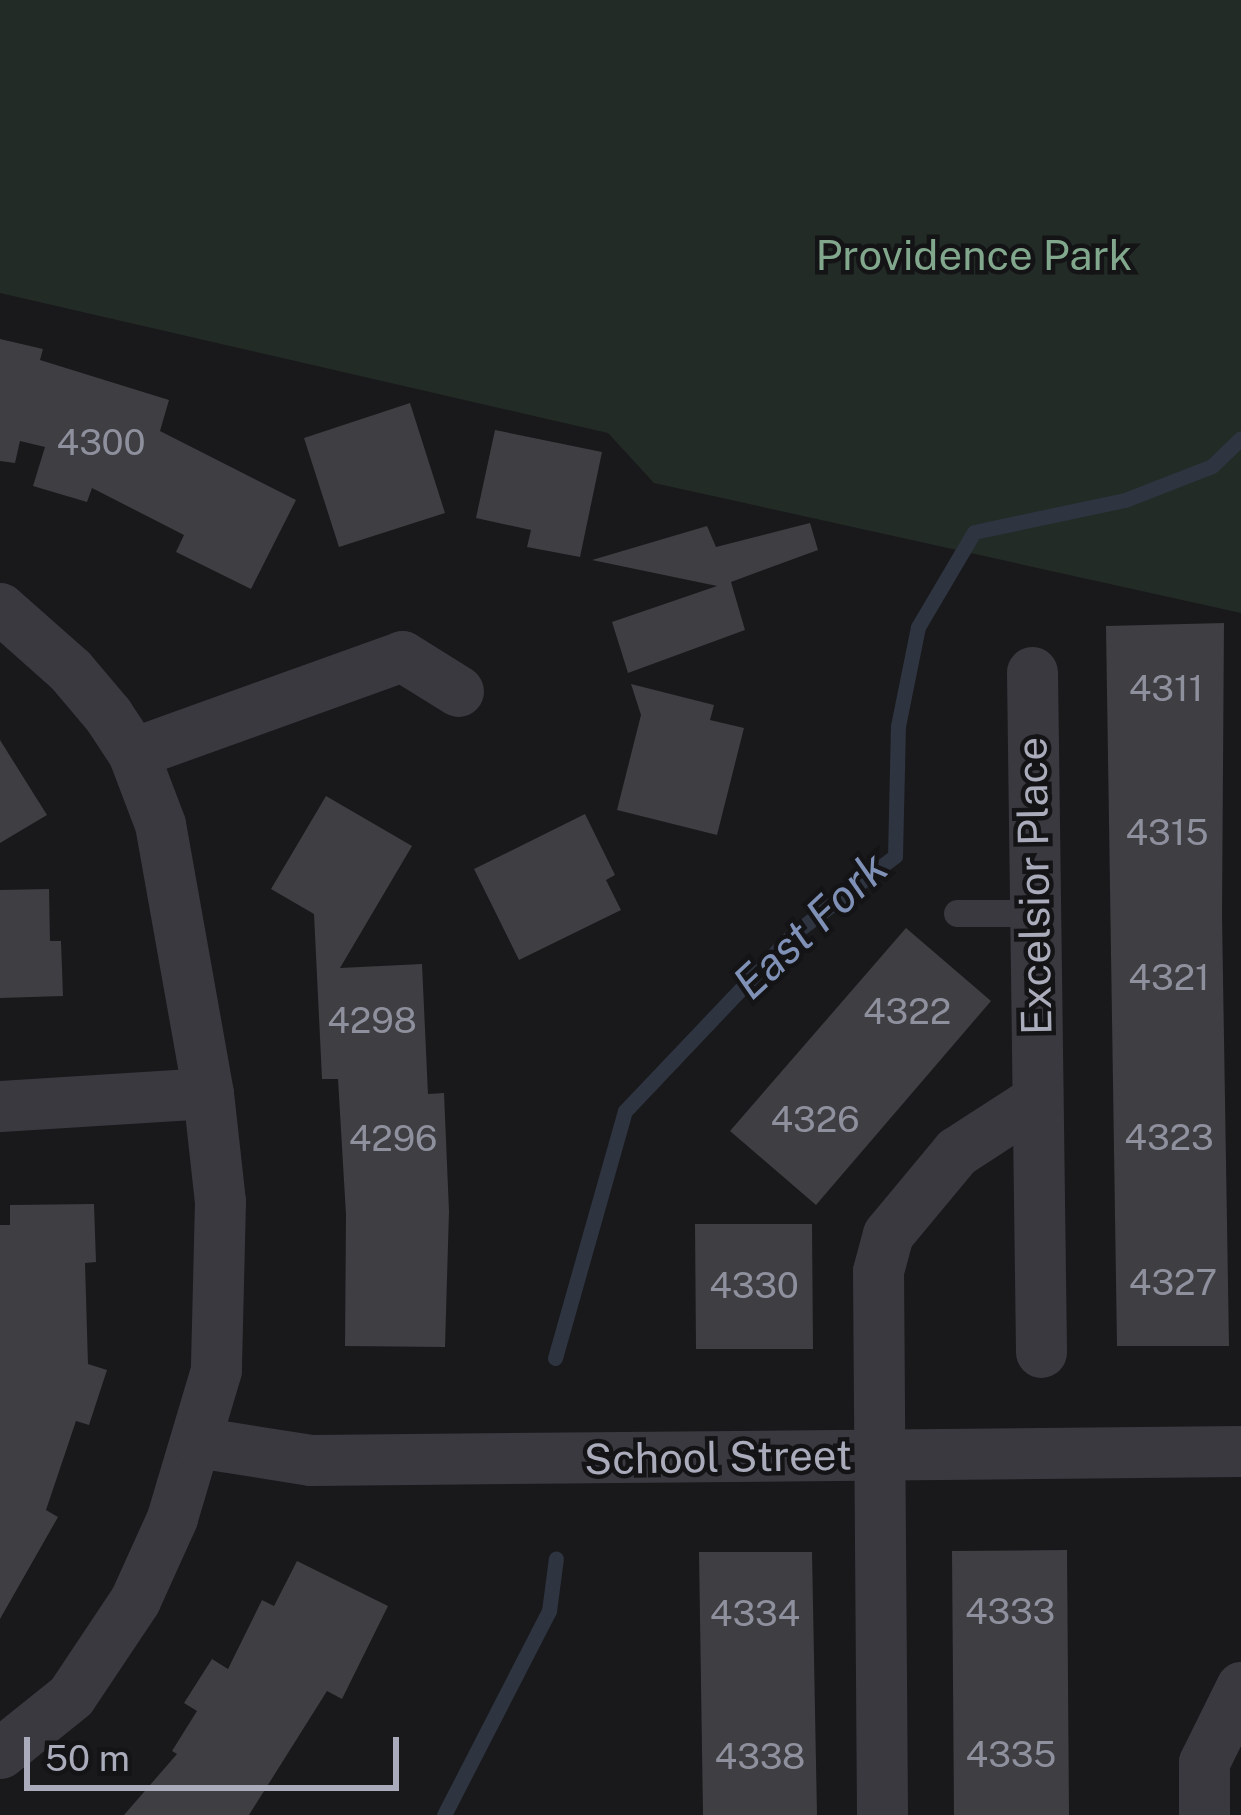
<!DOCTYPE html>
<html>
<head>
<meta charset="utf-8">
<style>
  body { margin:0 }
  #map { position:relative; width:1241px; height:1815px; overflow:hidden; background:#19191b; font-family:"Public Sans",sans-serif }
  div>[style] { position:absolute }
  .green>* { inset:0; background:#222b25 }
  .stream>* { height:15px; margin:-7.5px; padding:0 7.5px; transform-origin:7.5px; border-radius:7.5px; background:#2e3440 }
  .building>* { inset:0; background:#3e3e43 }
  .lane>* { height:27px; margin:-13.5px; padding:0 13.5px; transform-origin:13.5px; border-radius:13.5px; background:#3a3940 }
  .street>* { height:51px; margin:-25.5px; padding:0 25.5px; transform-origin:25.5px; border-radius:25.5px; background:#3a3940 }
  span { translate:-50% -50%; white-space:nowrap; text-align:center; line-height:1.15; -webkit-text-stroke:9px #141416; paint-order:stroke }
  .number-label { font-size:36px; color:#8f909d }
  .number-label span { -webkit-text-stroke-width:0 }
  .park-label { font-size:42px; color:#81a78c }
  .street-label { font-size:42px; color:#aaacbb }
  .water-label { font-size:45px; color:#8091b7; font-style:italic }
  .scale { position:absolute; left:24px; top:1737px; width:375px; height:54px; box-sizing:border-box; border:6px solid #aaacbb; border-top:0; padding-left:15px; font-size:36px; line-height:42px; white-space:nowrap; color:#aaacbb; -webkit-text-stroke:9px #141416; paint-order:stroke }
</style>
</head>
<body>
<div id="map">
  <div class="green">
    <div style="clip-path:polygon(0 0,1241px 0,1241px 613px,654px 483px,608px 433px,0 293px)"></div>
  </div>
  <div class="stream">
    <div style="left:555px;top:1358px;width:257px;rotate:-74.2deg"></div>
    <div style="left:625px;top:1111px;width:243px;rotate:-46.5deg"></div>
    <div style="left:792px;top:935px;width:130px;rotate:-37.5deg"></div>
    <div style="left:895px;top:856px;width:130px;rotate:-88.7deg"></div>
    <div style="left:898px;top:726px;width:101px;rotate:-78.6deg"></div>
    <div style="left:918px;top:627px;width:110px;rotate:-59.5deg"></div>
    <div style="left:974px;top:532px;width:154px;rotate:-12deg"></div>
    <div style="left:1125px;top:500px;width:93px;rotate:-21.3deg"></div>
    <div style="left:1212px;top:466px;width:40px;rotate:-44deg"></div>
    <div style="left:444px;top:1815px;width:229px;rotate:-62.8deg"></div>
    <div style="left:549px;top:1611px;width:53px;rotate:-82.5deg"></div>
  </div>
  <div class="building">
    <div style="clip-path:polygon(0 339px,43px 349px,40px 360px,169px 400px,160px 431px,296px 500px,251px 589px,176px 552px,184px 535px,92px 488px,87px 502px,33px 486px,45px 447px,20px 441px,15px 463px,0 461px)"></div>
    <div style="clip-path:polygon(410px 403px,445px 513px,339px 547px,304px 438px)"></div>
    <div style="clip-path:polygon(495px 430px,602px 452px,580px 557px,527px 547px,531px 530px,476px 518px)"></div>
    <div style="clip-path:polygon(810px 523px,818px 550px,731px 582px,745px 630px,628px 673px,612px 622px,717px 586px,592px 560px,707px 526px,716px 547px)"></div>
    <div style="clip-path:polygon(1224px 623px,1222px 915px,1229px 1346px,1117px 1346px,1106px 626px)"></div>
    <div style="clip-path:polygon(631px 684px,714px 705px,710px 720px,744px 728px,717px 835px,617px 810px,641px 715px)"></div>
    <div style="clip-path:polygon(0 740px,47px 815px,0 843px)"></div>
    <div style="clip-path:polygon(326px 796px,412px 846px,340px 968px,422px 964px,428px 1094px,444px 1093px,449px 1211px,445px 1347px,345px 1346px,346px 1215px,338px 1079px,322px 1079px,314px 914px,271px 889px)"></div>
    <div style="clip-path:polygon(585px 814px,615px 875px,606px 880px,621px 910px,519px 960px,474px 869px)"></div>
    <div style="clip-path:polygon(49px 889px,50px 941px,61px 941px,63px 996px,0 998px,0 890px)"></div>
    <div style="clip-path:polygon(906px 928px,991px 1001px,816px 1205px,730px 1131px)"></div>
    <div style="clip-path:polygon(94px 1204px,96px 1262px,85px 1263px,88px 1364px,107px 1370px,89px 1425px,76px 1421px,46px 1510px,58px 1517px,0 1619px,0 1225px,10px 1225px,10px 1205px)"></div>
    <div style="clip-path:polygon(695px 1224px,812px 1224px,813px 1349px,696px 1349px)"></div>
    <div style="clip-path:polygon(1067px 1550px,1069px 1815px,954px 1815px,952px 1551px)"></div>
    <div style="clip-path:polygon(699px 1552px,812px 1552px,817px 1815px,703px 1815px)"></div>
    <div style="clip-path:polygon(297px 1561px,388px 1606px,342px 1699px,327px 1691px,249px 1815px,124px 1815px,177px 1754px,172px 1751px,197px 1711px,184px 1703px,212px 1659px,228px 1669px,262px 1600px,274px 1606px)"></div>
  </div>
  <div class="lane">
    <div style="left:957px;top:913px;width:77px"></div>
  </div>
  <div class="street">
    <div style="left:0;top:608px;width:94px;rotate:41.5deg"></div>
    <div style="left:70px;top:670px;width:59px;rotate:49.8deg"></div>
    <div style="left:108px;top:715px;width:45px;rotate:56.7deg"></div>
    <div style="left:133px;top:753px;width:76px;rotate:69.2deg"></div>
    <div style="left:160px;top:824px;width:273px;rotate:79.9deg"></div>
    <div style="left:208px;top:1093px;width:109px;rotate:83.7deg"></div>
    <div style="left:220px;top:1201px;width:169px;rotate:91.4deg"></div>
    <div style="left:216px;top:1370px;width:154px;rotate:106.6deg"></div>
    <div style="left:172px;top:1518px;width:90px;rotate:114.3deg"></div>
    <div style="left:135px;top:1600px;width:115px;rotate:123.7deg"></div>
    <div style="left:71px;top:1696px;width:91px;rotate:141.2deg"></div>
    <div style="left:1032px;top:672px;width:680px;rotate:89.24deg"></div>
    <div style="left:133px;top:753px;width:286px;rotate:-19.8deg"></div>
    <div style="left:402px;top:656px;width:66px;rotate:32deg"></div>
    <div style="left:0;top:1106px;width:208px;rotate:-3.6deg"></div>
    <div style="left:197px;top:1442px;width:115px;rotate:9deg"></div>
    <div style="left:311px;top:1460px;width:930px;rotate:-0.55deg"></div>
    <div style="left:882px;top:1815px;width:544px;rotate:-90.42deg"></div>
    <div style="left:878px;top:1271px;width:38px;rotate:-75deg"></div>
    <div style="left:888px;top:1234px;width:107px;rotate:-50.3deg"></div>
    <div style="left:956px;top:1152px;width:95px;rotate:-33deg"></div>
    <div style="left:1204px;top:1815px;width:53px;rotate:-90deg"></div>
    <div style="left:1204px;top:1762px;width:84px;rotate:-63.7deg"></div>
  </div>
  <div class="number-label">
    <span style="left:101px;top:443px">4300</span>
    <span style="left:1166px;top:689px">4311</span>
    <span style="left:1167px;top:833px">4315</span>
    <span style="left:1169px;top:978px">4321</span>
    <span style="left:907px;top:1012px">4322</span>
    <span style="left:372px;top:1021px">4298</span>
    <span style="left:815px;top:1120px">4326</span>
    <span style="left:1169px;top:1138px">4323</span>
    <span style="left:393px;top:1139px">4296</span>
    <span style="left:1173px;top:1283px">4327</span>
    <span style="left:754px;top:1286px">4330</span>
    <span style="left:1010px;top:1612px">4333</span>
    <span style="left:755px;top:1614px">4334</span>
    <span style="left:1011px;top:1755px">4335</span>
    <span style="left:760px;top:1757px">4338</span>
  </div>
  <div class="park-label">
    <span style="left:974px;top:255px">Providence Park</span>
  </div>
  <div class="street-label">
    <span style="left:1034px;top:886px;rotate:-91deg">Excelsior Place</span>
    <span style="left:718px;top:1457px;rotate:-1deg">School Street</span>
  </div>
  <div class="water-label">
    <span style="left:810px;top:925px;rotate:-43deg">East Fork</span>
  </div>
  <div class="scale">50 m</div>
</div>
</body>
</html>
